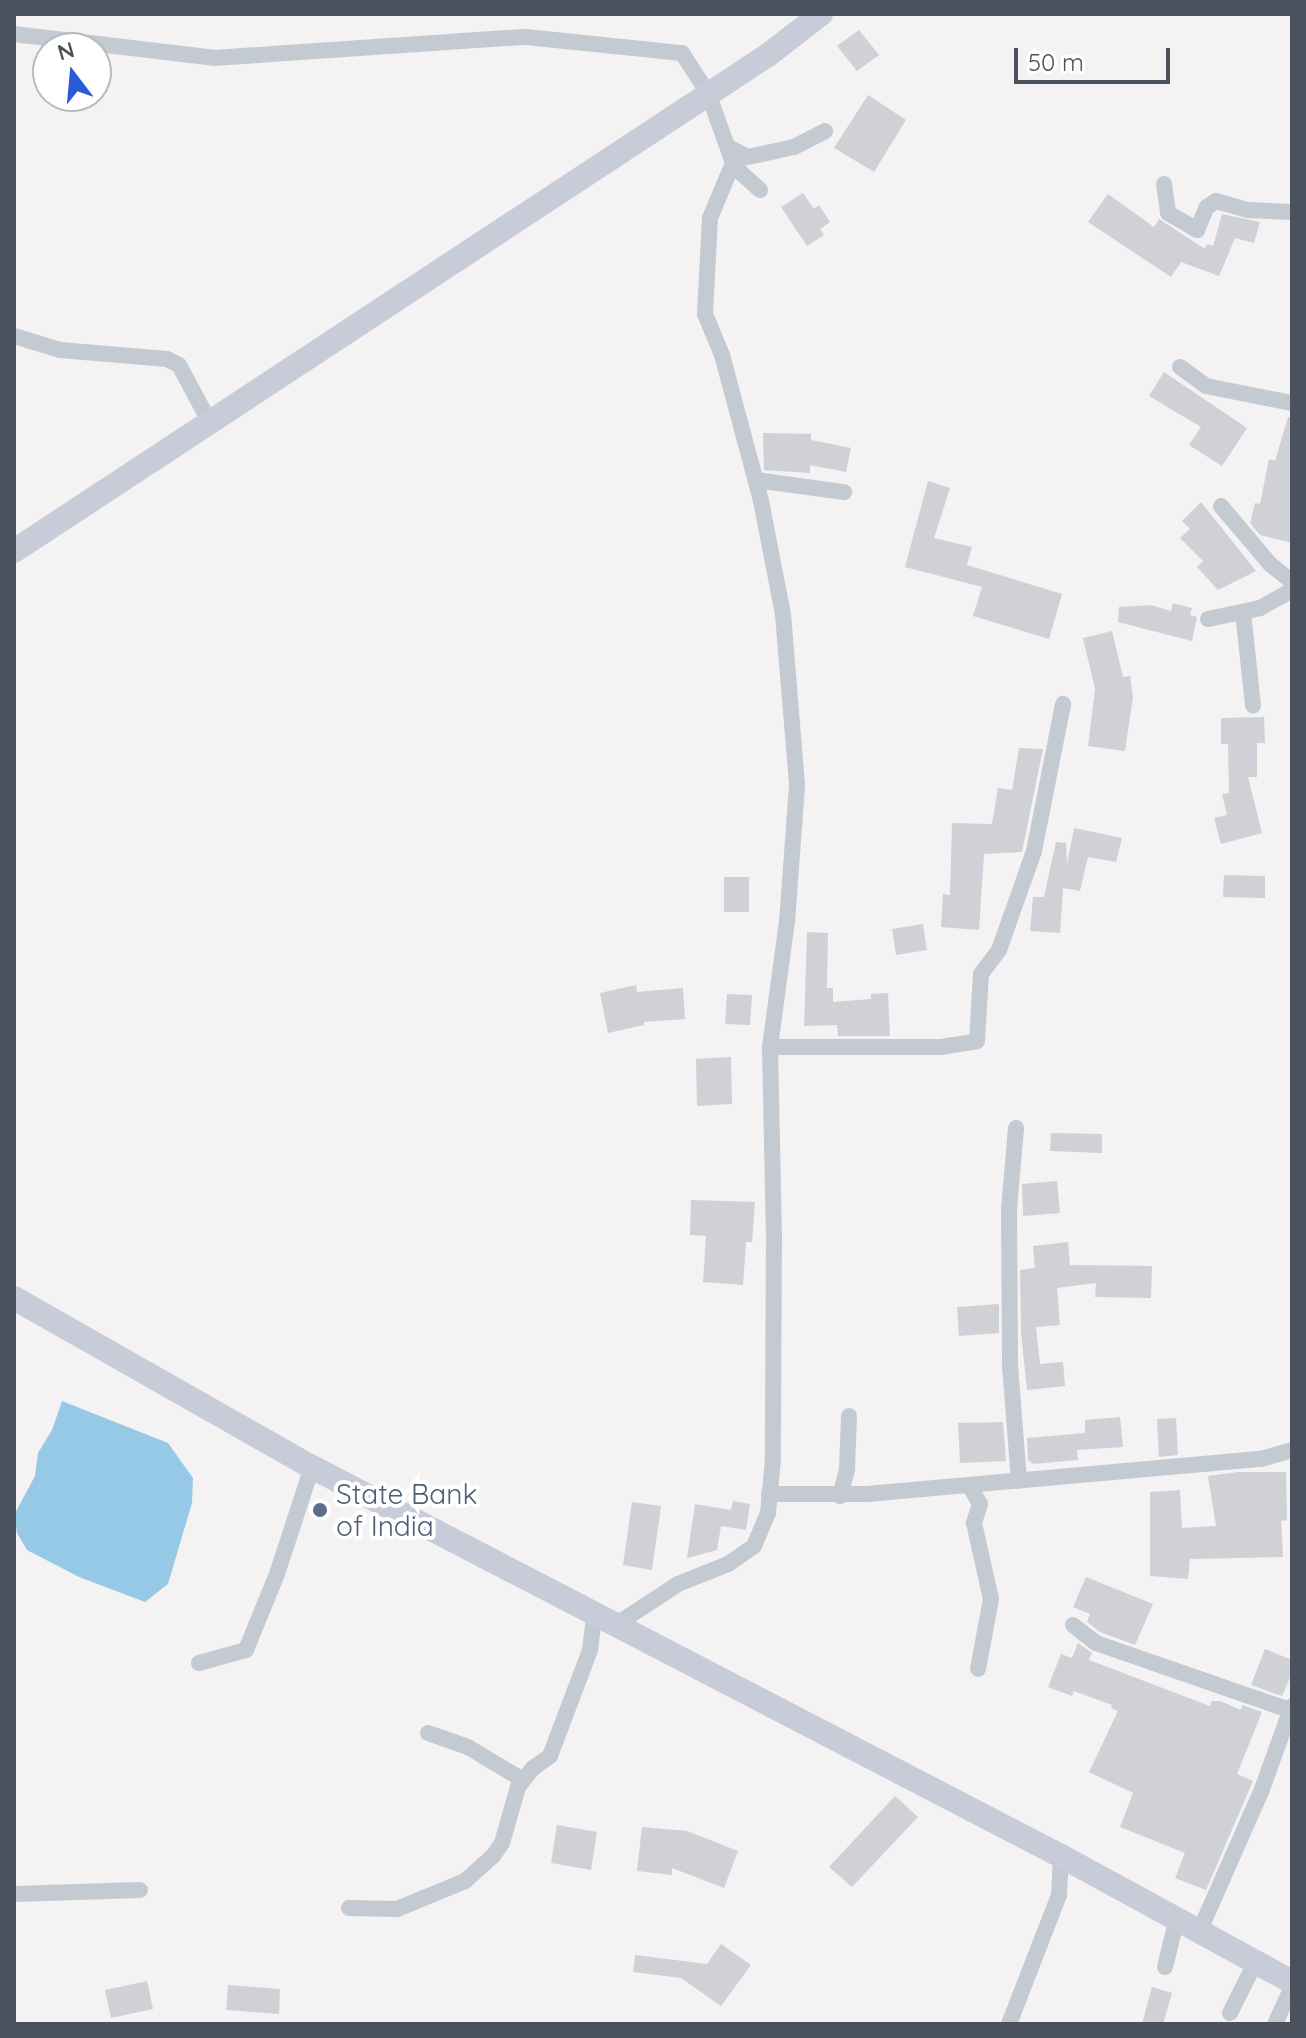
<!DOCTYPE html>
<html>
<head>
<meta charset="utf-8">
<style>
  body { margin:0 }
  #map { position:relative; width:1306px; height:2038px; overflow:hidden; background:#f4f2f2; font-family:Quicksand,sans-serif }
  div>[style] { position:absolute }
  .water>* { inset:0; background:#96c9e6 }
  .building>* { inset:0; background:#cfd1d6 }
  .street>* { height:16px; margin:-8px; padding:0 8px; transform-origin:8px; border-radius:8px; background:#c4cad2 }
  .secondary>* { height:24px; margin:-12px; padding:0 12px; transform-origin:12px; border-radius:12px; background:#c7ccd8 }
  .dots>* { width:22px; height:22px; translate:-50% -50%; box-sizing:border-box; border:4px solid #fff; border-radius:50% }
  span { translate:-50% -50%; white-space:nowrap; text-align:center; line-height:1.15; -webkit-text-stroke:8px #fff; paint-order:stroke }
  .service-label { font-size:28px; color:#4e5e75 }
  .left { translate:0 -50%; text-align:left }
  .frame { position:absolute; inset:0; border:16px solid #4b525e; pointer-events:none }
  .north { position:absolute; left:32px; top:32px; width:80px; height:80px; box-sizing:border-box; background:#fff; border:2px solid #b7babf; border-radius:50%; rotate:344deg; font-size:22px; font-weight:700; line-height:32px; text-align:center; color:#4b525e }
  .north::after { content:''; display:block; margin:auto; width:28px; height:36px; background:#2a5bd6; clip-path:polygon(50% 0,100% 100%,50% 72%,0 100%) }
  .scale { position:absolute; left:1014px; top:48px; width:156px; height:36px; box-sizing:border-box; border:4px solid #4b525e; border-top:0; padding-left:10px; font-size:24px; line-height:28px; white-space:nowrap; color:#4b525e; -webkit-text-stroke:6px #fff; paint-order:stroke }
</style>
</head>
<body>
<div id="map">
  <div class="water">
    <div style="clip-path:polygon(62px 1401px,168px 1443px,193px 1478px,192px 1503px,168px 1584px,145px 1602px,79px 1577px,27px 1550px,17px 1533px,14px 1515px,35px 1476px,38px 1453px,52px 1430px)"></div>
  </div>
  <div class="building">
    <div style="clip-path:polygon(859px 30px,879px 55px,857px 71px,837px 46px)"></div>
    <div style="clip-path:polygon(868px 95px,906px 120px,874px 172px,834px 148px)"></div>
    <div style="clip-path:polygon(803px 193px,814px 209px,819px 205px,830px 222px,820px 229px,824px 235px,807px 246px,781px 207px)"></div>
    <div style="clip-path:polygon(1108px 194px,1154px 227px,1159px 219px,1205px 249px,1207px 244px,1213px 246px,1222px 214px,1260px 222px,1254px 243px,1235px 238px,1219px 276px,1181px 262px,1171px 277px,1088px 222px)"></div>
    <div style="clip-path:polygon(1164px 372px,1247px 428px,1222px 466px,1189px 445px,1201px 427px,1149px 396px)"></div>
    <div style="clip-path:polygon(1288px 417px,1292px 417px,1292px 543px,1260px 535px,1250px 523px,1255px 503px,1260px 504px,1269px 459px,1275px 461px)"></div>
    <div style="clip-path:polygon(763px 433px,811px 434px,811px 440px,851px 448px,846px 472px,810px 465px,810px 473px,764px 470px)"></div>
    <div style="clip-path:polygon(928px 481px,950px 488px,934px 538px,972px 547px,967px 565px,1062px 594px,1049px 639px,973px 616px,982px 587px,905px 567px)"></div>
    <div style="clip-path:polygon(1201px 502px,1256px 571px,1218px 590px,1197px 567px,1203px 561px,1180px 538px,1190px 529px,1182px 521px)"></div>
    <div style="clip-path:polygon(1173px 603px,1192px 608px,1190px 615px,1197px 617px,1192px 641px,1118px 622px,1119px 607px,1151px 605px,1171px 611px)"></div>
    <div style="clip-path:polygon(1112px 631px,1123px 677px,1130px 676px,1133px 697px,1125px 751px,1088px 746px,1095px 689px,1083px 638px)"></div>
    <div style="clip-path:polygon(1264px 717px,1265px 743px,1257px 743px,1257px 777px,1248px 777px,1262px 833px,1221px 844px,1214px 818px,1227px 815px,1222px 794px,1229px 793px,1228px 744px,1221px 744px,1221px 718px)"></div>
    <div style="clip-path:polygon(1019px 748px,1043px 749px,1022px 852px,984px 854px,979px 930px,941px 927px,943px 894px,950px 895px,952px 823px,992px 824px,998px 788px,1012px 790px)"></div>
    <div style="clip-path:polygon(1074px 828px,1122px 838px,1116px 862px,1088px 857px,1080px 891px,1063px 888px,1060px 933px,1030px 931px,1033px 897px,1044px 897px,1056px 842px,1066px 843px,1067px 864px)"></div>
    <div style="clip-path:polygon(1224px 875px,1265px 876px,1265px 898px,1223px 897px)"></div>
    <div style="clip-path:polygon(724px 877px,749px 877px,749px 912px,724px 912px)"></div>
    <div style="clip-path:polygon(923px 924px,927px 950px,896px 955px,892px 929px)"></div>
    <div style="clip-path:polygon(807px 932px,828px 933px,827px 988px,833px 988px,833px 1002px,871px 999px,871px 994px,888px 993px,890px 1036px,838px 1036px,837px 1025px,804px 1026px)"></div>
    <div style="clip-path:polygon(636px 985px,637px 992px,683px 988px,685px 1019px,644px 1022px,644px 1025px,608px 1033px,600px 993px)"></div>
    <div style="clip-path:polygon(727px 994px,752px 995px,750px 1025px,725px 1024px)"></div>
    <div style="clip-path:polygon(731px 1057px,732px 1104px,697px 1106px,696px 1059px)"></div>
    <div style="clip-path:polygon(1051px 1133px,1102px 1134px,1102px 1153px,1050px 1151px)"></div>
    <div style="clip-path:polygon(1057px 1181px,1060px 1213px,1023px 1216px,1022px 1184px)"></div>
    <div style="clip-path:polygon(691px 1200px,755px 1202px,752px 1242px,746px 1242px,743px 1285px,703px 1282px,706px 1236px,690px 1235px)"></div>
    <div style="clip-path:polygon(1068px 1242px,1070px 1265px,1152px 1266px,1151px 1298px,1095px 1297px,1096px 1283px,1057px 1288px,1060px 1325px,1036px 1327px,1040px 1364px,1063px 1362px,1065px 1386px,1027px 1390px,1021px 1333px,1020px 1270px,1035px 1268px,1033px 1246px)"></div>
    <div style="clip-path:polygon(999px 1304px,999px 1333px,959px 1336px,957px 1307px)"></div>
    <div style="clip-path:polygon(1120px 1417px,1123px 1447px,1077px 1450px,1078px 1460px,1033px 1464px,1028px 1460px,1027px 1438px,1085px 1433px,1085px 1420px)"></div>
    <div style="clip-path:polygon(1176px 1418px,1178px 1455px,1159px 1457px,1157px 1419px)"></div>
    <div style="clip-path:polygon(1003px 1422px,1006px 1461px,960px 1463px,958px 1423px)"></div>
    <div style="clip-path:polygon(1238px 1472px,1286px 1472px,1287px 1520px,1281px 1521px,1283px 1557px,1190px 1559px,1188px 1579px,1150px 1576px,1150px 1492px,1180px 1490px,1182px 1528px,1216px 1526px,1208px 1476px)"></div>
    <div style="clip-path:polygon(733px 1501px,750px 1504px,746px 1530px,721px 1526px,717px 1550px,687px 1558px,695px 1504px,731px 1510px)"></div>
    <div style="clip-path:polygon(632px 1502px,661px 1506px,652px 1570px,623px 1565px)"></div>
    <div style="clip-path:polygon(1086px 1577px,1153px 1604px,1135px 1645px,1100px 1632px,1087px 1622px,1090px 1614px,1073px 1607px)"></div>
    <div style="clip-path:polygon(1078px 1643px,1092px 1653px,1089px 1660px,1210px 1706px,1212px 1701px,1220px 1701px,1241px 1710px,1242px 1705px,1262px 1712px,1237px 1774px,1253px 1781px,1206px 1890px,1175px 1878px,1185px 1853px,1120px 1827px,1133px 1793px,1089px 1772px,1118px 1711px,1111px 1708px,1112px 1705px,1074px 1691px,1072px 1696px,1048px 1687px,1061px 1654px,1072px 1658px)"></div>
    <div style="clip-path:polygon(1265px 1649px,1292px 1660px,1292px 1673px,1282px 1696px,1251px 1685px)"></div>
    <div style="clip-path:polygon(895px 1796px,918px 1817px,852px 1887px,829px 1867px)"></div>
    <div style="clip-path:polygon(557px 1825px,597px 1832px,591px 1870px,551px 1863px)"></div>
    <div style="clip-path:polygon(642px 1827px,687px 1831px,738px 1851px,724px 1888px,672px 1868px,672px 1875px,637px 1871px)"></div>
    <div style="clip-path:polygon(721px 1944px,751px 1965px,721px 2006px,681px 1978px,633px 1972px,635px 1955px,707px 1964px)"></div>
    <div style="clip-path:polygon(147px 1981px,153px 2009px,111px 2018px,105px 1990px)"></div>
    <div style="clip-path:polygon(228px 1985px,280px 1989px,279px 2014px,226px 2010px)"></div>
    <div style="clip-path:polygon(1152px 1987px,1172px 1993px,1163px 2024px,1142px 2024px)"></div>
  </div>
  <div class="street">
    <div style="left:14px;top:34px;width:201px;rotate:6.8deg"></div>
    <div style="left:214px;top:58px;width:313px;rotate:-3.9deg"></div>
    <div style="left:526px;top:37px;width:157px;rotate:5.9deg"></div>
    <div style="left:682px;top:53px;width:48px;rotate:57deg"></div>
    <div style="left:708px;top:93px;width:74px;rotate:70.3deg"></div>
    <div style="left:733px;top:163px;width:60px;rotate:112.7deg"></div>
    <div style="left:710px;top:218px;width:96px;rotate:93deg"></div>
    <div style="left:705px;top:314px;width:44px;rotate:67.5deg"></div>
    <div style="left:722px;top:355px;width:151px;rotate:75deg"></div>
    <div style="left:761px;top:501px;width:115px;rotate:79deg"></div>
    <div style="left:783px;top:614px;width:173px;rotate:85.3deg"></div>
    <div style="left:797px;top:786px;width:135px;rotate:94.2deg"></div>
    <div style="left:787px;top:921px;width:127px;rotate:97.7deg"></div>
    <div style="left:770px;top:1047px;width:186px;rotate:88.8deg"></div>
    <div style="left:774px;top:1233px;width:226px;rotate:90.3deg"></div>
    <div style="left:773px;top:1459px;width:54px;rotate:95.3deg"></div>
    <div style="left:768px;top:1513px;width:36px;rotate:113deg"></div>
    <div style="left:754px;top:1546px;width:32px;rotate:145deg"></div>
    <div style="left:728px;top:1564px;width:54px;rotate:158.2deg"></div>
    <div style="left:678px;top:1584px;width:77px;rotate:146.7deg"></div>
    <div style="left:728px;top:147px;width:22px;rotate:27deg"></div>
    <div style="left:748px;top:157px;width:47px;rotate:-12.3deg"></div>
    <div style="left:794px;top:147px;width:35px;rotate:-27deg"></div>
    <div style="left:732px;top:156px;width:18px;rotate:63deg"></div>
    <div style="left:740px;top:172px;width:27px;rotate:42deg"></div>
    <div style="left:1164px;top:184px;width:29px;rotate:82deg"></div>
    <div style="left:1168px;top:213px;width:34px;rotate:30deg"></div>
    <div style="left:1197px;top:230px;width:25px;rotate:-67deg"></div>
    <div style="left:1207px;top:207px;width:11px;rotate:-34deg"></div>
    <div style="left:1216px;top:201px;width:33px;rotate:16deg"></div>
    <div style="left:1248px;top:210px;width:44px;rotate:2.6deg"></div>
    <div style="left:14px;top:336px;width:48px;rotate:16.9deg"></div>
    <div style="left:60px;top:350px;width:107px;rotate:4.8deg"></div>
    <div style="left:167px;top:359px;width:13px;rotate:27deg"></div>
    <div style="left:179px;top:365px;width:64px;rotate:61.8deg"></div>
    <div style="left:1180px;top:367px;width:32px;rotate:36deg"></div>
    <div style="left:1206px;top:386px;width:88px;rotate:11.2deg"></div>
    <div style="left:756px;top:480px;width:89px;rotate:7.8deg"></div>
    <div style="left:1221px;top:506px;width:76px;rotate:49.8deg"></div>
    <div style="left:1270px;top:564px;width:28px;rotate:39deg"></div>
    <div style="left:1243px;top:612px;width:94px;rotate:83.9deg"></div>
    <div style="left:1208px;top:619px;width:53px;rotate:-11.9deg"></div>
    <div style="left:1260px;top:608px;width:37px;rotate:-29deg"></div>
    <div style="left:770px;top:1047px;width:171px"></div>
    <div style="left:941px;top:1047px;width:36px;rotate:-9deg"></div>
    <div style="left:977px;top:1041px;width:67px;rotate:-86.6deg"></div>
    <div style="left:981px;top:974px;width:30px;rotate:-53deg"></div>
    <div style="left:999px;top:950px;width:105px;rotate:-70.5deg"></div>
    <div style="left:1034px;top:851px;width:150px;rotate:-78.8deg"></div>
    <div style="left:1016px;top:1128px;width:82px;rotate:94.9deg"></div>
    <div style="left:1009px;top:1210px;width:156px;rotate:89.6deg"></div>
    <div style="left:1010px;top:1366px;width:115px;rotate:85.5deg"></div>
    <div style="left:969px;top:1485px;width:22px;rotate:60deg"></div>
    <div style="left:980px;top:1504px;width:20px;rotate:108deg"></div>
    <div style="left:974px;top:1523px;width:78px;rotate:77.4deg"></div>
    <div style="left:991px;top:1599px;width:71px;rotate:100.5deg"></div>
    <div style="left:769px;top:1494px;width:98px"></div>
    <div style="left:867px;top:1494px;width:396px;rotate:-5.1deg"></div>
    <div style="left:1261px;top:1459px;width:32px;rotate:-16deg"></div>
    <div style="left:840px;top:1496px;width:28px;rotate:-75deg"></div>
    <div style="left:847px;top:1469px;width:53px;rotate:-87.8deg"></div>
    <div style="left:1073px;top:1625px;width:29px;rotate:38deg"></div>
    <div style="left:1096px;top:1643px;width:205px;rotate:19.1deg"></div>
    <div style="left:199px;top:1663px;width:49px;rotate:-15.5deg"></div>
    <div style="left:246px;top:1650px;width:82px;rotate:-67.8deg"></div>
    <div style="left:277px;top:1574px;width:113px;rotate:-71.9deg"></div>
    <div style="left:428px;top:1733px;width:42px;rotate:19.3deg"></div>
    <div style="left:468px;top:1747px;width:64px;rotate:31deg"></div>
    <div style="left:14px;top:1894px;width:126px;rotate:-1.8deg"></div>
    <div style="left:349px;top:1908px;width:48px;rotate:1.2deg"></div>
    <div style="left:397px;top:1909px;width:74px;rotate:-22.4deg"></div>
    <div style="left:465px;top:1881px;width:38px;rotate:-42deg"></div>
    <div style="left:493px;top:1856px;width:16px;rotate:-55deg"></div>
    <div style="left:502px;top:1843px;width:58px;rotate:-74.1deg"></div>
    <div style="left:518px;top:1787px;width:24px;rotate:-52deg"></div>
    <div style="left:533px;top:1768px;width:21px;rotate:-35deg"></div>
    <div style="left:550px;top:1756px;width:113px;rotate:-69.3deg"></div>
    <div style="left:590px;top:1650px;width:34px;rotate:-83deg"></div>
    <div style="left:1200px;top:1930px;width:151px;rotate:-66.2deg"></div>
    <div style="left:1261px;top:1792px;width:91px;rotate:-70.2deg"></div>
    <div style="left:1165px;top:1967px;width:50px;rotate:-76.2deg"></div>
    <div style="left:1230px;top:2013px;width:58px;rotate:-63.4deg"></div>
    <div style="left:1009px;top:2024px;width:138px;rotate:-68.8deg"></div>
    <div style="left:1059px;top:1895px;width:39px;rotate:-87deg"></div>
    <div style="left:1275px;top:2024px;width:41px;rotate:-65.3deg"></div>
  </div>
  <div class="secondary">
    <div style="left:14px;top:551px;width:903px;rotate:-33.34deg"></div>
    <div style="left:768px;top:55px;width:67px;rotate:-37.7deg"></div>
    <div style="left:14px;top:1298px;width:343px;rotate:29.6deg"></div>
    <div style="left:312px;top:1467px;width:844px;rotate:27.45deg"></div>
    <div style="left:1061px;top:1856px;width:263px;rotate:28.6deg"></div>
  </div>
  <div class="dots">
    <div style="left:320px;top:1510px;background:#5c6f8a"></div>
  </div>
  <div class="service-label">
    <span class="left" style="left:336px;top:1510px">State Bank<br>of India</span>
  </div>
  <div class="frame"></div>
  <div class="north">N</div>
  <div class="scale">50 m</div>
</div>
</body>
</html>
